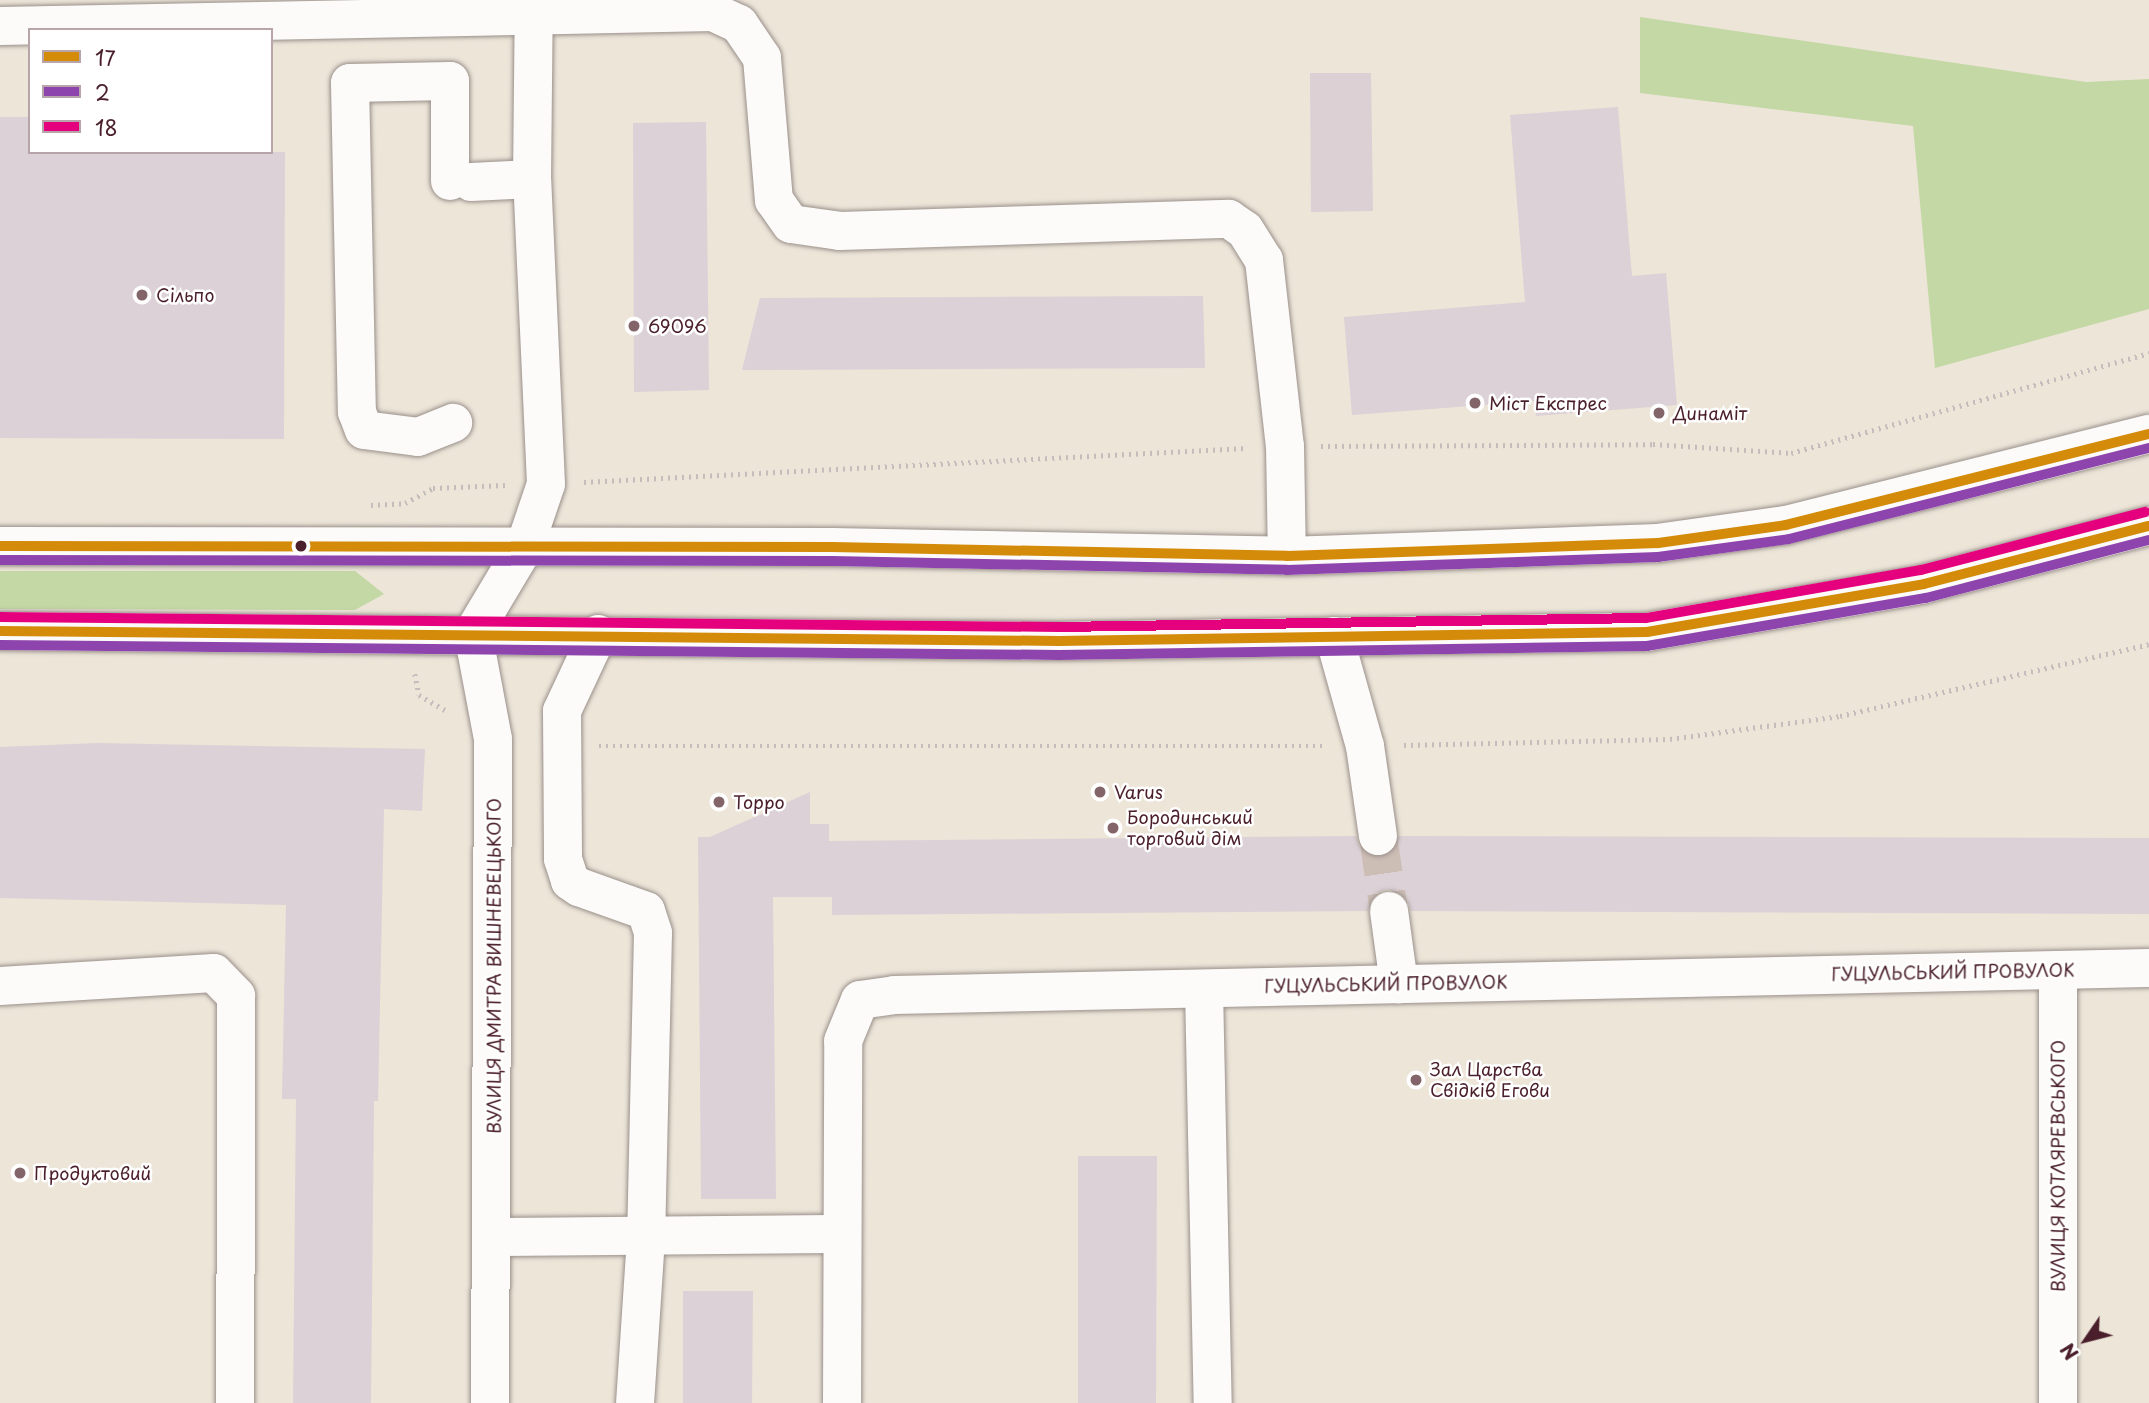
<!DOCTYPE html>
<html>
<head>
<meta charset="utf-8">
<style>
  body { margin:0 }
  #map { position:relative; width:2149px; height:1403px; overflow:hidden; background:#ece5d8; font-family:"Playpen Sans",sans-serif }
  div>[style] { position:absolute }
  .industrial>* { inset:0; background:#dcd0d4 }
  .green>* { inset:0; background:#c3d8a4 }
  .building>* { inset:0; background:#dcd1d6 }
  .minor-tunnel>* { height:38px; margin-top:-19px; transform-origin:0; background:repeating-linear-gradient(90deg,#ccbdb5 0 38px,transparent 0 57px) }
  .path>* { height:4.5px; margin-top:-2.25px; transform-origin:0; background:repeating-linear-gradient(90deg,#c3bdbc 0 2px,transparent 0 7px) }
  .roads { filter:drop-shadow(0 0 2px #9a908b) drop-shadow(0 0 2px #9a908b) }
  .minor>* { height:38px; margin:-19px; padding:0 19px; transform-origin:19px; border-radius:19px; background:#fcfbf9 }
  .bus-1>* { height:10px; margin:-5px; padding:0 5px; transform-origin:5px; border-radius:5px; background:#d48b09 }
  .bus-2>* { height:10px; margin:-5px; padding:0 5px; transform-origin:5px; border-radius:5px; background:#8e44ad }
  .bus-3>* { height:10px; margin:-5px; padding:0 5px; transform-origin:5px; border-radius:5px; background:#e5007d }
  .dots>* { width:19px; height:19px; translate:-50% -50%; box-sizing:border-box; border:4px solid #fff; border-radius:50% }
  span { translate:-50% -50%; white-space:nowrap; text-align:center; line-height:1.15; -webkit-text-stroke:5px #fff; paint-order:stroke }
  .poi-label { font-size:18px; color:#4a1f2b }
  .left { translate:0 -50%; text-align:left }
  .street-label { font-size:18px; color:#4a1f2b }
  .legend { position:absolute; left:28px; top:28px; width:245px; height:126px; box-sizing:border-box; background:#fff; border:2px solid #b7a5aa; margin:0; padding:9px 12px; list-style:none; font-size:21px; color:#4a1f2b }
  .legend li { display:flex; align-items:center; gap:14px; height:35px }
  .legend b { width:35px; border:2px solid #b7a5aa }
  .north { position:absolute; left:2051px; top:1305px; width:70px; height:70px; -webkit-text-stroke:5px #fff; paint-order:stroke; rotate:235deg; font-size:19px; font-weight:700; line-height:28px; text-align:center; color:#4a1f2b }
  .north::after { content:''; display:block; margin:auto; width:24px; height:32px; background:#4a1f2b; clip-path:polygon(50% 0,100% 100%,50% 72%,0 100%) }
</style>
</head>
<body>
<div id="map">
  <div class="industrial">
    <div style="clip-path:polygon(1310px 73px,1371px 73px,1373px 211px,1311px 212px)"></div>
  </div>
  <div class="green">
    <div style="clip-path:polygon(1640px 17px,2086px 82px,2149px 79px,2149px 309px,1935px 368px,1913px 126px,1640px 93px)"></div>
    <div style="clip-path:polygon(0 571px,355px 571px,384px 594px,355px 610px,0 609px)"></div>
  </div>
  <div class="building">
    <div style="clip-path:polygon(1618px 107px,1632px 276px,1666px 273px,1677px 405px,1536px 416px,1535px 401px,1352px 415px,1344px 317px,1525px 302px,1510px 115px)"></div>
    <div style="clip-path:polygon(0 117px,30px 117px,30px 152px,285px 152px,284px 439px,0 438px)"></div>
    <div style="clip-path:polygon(706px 122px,709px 390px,634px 392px,633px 123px)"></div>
    <div style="clip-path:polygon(1203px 296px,1205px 368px,742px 370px,760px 298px)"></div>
    <div style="clip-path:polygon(96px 743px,425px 749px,422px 811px,384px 809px,378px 1101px,374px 1101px,371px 1403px,293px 1403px,296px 1099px,282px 1099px,286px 905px,0 898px,0 747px)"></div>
    <div style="clip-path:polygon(810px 792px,810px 824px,829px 824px,829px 841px,1356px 836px,1361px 850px,1380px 858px,1392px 853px,1399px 836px,2149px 838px,2149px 914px,1411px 911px,1406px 897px,1387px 889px,1375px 894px,1368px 911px,832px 915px,832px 897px,773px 897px,776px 1199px,701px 1199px,698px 837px,710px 837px)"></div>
    <div style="clip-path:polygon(1078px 1156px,1157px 1156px,1156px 1403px,1078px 1403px)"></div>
    <div style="clip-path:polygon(683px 1291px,753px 1291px,752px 1403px,683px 1403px)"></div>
  </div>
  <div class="minor-tunnel">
    <div style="left:1378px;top:836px;width:76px;rotate:81.7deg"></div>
  </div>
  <div class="path">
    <div style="left:1321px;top:446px;width:332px;rotate:-0.3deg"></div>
    <div style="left:1653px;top:444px;width:138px;rotate:3.7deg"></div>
    <div style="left:1791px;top:453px;width:372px;rotate:-15.6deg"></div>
    <div style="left:584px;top:482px;width:663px;rotate:-2.94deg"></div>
    <div style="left:371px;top:505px;width:34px;rotate:-3deg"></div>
    <div style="left:405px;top:503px;width:32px;rotate:-28deg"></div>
    <div style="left:433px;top:488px;width:72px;rotate:-2.4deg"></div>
    <div style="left:415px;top:674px;width:21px;rotate:79deg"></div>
    <div style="left:419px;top:695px;width:34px;rotate:30deg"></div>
    <div style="left:1404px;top:745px;width:266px;rotate:-1.3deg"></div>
    <div style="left:1670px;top:739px;width:172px;rotate:-7.7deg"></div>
    <div style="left:1840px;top:716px;width:317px;rotate:-13.1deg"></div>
    <div style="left:599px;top:746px;width:726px"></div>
  </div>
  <div class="roads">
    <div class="minor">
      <div style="left:0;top:26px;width:713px;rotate:-1.12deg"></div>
      <div style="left:713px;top:12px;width:29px;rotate:25deg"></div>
      <div style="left:739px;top:24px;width:41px;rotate:55.9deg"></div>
      <div style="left:762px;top:58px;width:143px;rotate:85.2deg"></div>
      <div style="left:774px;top:200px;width:29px;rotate:55deg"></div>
      <div style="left:791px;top:224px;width:49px;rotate:8.1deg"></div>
      <div style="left:840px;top:231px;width:389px;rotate:-1.8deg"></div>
      <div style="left:1229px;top:219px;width:19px;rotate:35deg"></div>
      <div style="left:1245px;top:230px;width:36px;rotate:58deg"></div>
      <div style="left:1264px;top:260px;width:187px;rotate:83.6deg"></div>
      <div style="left:1285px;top:446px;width:110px;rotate:89deg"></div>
      <div style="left:450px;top:181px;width:100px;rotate:-90deg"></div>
      <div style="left:450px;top:81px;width:100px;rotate:178.9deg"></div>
      <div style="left:350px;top:83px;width:329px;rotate:88.8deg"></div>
      <div style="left:357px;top:412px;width:19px;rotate:69deg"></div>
      <div style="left:364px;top:430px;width:54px;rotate:7.4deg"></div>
      <div style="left:418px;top:437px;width:38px;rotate:-22deg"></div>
      <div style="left:471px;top:182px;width:61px;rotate:-2.8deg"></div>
      <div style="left:0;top:546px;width:832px;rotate:0.07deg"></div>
      <div style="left:832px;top:547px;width:455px;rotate:1.1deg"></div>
      <div style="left:1287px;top:556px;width:371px;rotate:-2deg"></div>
      <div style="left:1658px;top:543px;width:129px;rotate:-8deg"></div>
      <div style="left:1786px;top:525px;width:374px;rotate:-14.1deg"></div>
      <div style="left:0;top:631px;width:1059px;rotate:0.54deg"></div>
      <div style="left:1059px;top:641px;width:588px;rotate:-0.88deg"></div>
      <div style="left:1647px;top:632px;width:281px;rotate:-9.8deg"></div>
      <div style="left:1924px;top:584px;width:232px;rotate:-14.5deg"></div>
      <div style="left:598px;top:634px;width:85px;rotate:115.1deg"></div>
      <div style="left:562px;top:711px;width:148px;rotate:89.6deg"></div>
      <div style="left:563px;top:859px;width:23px;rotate:72deg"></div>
      <div style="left:570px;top:881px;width:11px;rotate:34deg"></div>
      <div style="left:579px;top:887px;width:71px;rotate:19.7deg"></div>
      <div style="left:646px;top:911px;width:23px;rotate:72deg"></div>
      <div style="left:653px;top:933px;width:305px;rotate:91.3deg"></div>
      <div style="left:646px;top:1238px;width:165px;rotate:93.8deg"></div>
      <div style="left:1334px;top:636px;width:114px;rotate:74.3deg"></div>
      <div style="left:1365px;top:746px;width:91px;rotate:81.8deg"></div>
      <div style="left:1389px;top:911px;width:74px;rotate:82.2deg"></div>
      <div style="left:2058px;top:970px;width:433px;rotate:90deg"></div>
      <div style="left:0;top:986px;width:214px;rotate:-3.5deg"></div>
      <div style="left:214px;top:973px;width:32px;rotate:46deg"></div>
      <div style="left:236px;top:996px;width:407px;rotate:90.1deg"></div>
      <div style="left:1204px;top:989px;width:414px;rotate:88.8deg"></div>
      <div style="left:494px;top:1237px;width:346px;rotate:-0.5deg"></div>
      <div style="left:490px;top:1403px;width:664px;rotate:-89.74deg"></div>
      <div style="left:493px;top:739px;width:108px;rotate:-100.7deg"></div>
      <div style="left:473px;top:633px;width:101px;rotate:-59.1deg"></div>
      <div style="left:525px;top:546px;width:65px;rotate:-71.3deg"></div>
      <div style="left:546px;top:484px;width:305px;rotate:-92.6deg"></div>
      <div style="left:532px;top:179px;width:179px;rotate:-89.4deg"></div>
      <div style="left:842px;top:1403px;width:362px;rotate:-89.8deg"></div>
      <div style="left:843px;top:1041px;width:44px;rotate:-67.5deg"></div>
      <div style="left:860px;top:1000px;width:34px;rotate:-8deg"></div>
      <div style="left:894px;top:995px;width:1255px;rotate:-1.23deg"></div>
    </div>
  </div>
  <div class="bus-1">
    <div style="left:0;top:546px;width:832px;rotate:0.07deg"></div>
    <div style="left:832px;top:547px;width:455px;rotate:1.1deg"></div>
    <div style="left:1287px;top:556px;width:371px;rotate:-2deg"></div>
    <div style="left:1658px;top:543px;width:129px;rotate:-8deg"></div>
    <div style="left:1786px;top:525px;width:374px;rotate:-14.1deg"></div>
    <div style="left:0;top:631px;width:1059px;rotate:0.54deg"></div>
    <div style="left:1059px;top:641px;width:588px;rotate:-0.88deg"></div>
    <div style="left:1647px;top:632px;width:281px;rotate:-9.8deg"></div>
    <div style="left:1924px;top:584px;width:232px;rotate:-14.5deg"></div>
  </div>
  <div class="bus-2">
    <div style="left:0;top:560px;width:832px;rotate:0.07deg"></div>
    <div style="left:832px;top:561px;width:455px;rotate:1.1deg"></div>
    <div style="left:1287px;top:570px;width:371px;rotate:-2deg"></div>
    <div style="left:1658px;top:557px;width:132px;rotate:-7.8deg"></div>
    <div style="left:1789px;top:539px;width:371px;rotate:-14.2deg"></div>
    <div style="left:0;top:645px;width:1059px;rotate:0.54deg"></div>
    <div style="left:1059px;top:655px;width:588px;rotate:-0.88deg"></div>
    <div style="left:1647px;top:646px;width:283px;rotate:-9.8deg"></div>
    <div style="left:1926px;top:598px;width:230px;rotate:-14.6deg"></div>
  </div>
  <div class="bus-3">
    <div style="left:0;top:617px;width:1059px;rotate:0.54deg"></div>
    <div style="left:1059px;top:627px;width:587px;rotate:-0.88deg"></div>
    <div style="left:1646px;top:618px;width:279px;rotate:-9.9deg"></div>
    <div style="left:1921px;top:570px;width:232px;rotate:-14.5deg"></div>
  </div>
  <div class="dots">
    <div style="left:142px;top:295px;background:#836468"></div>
    <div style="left:634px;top:326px;background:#836468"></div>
    <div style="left:1475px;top:403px;background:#836468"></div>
    <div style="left:1659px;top:413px;background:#836468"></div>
    <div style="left:301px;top:546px;background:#4a1f2b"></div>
    <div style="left:1100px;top:792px;background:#836468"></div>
    <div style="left:719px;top:802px;background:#836468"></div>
    <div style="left:1113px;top:828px;background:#836468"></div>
    <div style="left:1416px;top:1080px;background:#836468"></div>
    <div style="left:20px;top:1173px;background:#836468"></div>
  </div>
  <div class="poi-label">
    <span class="left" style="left:156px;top:295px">Сільпо</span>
    <span class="left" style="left:648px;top:326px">69096</span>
    <span class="left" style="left:1489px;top:403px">Міст Експрес</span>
    <span class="left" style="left:1673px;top:413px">Динаміт</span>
    <span class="left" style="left:1114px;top:792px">Varus</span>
    <span class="left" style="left:733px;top:802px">Торро</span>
    <span class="left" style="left:1127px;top:828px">Бородинський<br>торговий дім</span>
    <span class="left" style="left:1430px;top:1080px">Зал Царства<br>Свiдкiв Егови</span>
    <span class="left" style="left:34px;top:1173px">Продуктовий</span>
  </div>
  <div class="street-label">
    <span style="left:494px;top:966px;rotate:-90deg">ВУЛИЦЯ ДМИТРА ВИШНЕВЕЦЬКОГО</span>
    <span style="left:1953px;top:972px;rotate:-1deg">ГУЦУЛЬСЬКИЙ ПРОВУЛОК</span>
    <span style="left:1386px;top:984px;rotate:-1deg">ГУЦУЛЬСЬКИЙ ПРОВУЛОК</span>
    <span style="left:2058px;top:1166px;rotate:-90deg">ВУЛИЦЯ КОТЛЯРЕВСЬКОГО</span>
  </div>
  <ul class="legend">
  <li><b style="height:9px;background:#d48b09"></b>17</li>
  <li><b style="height:9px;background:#8e44ad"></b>2</li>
  <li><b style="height:9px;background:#e5007d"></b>18</li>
  </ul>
  <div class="north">N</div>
</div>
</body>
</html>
